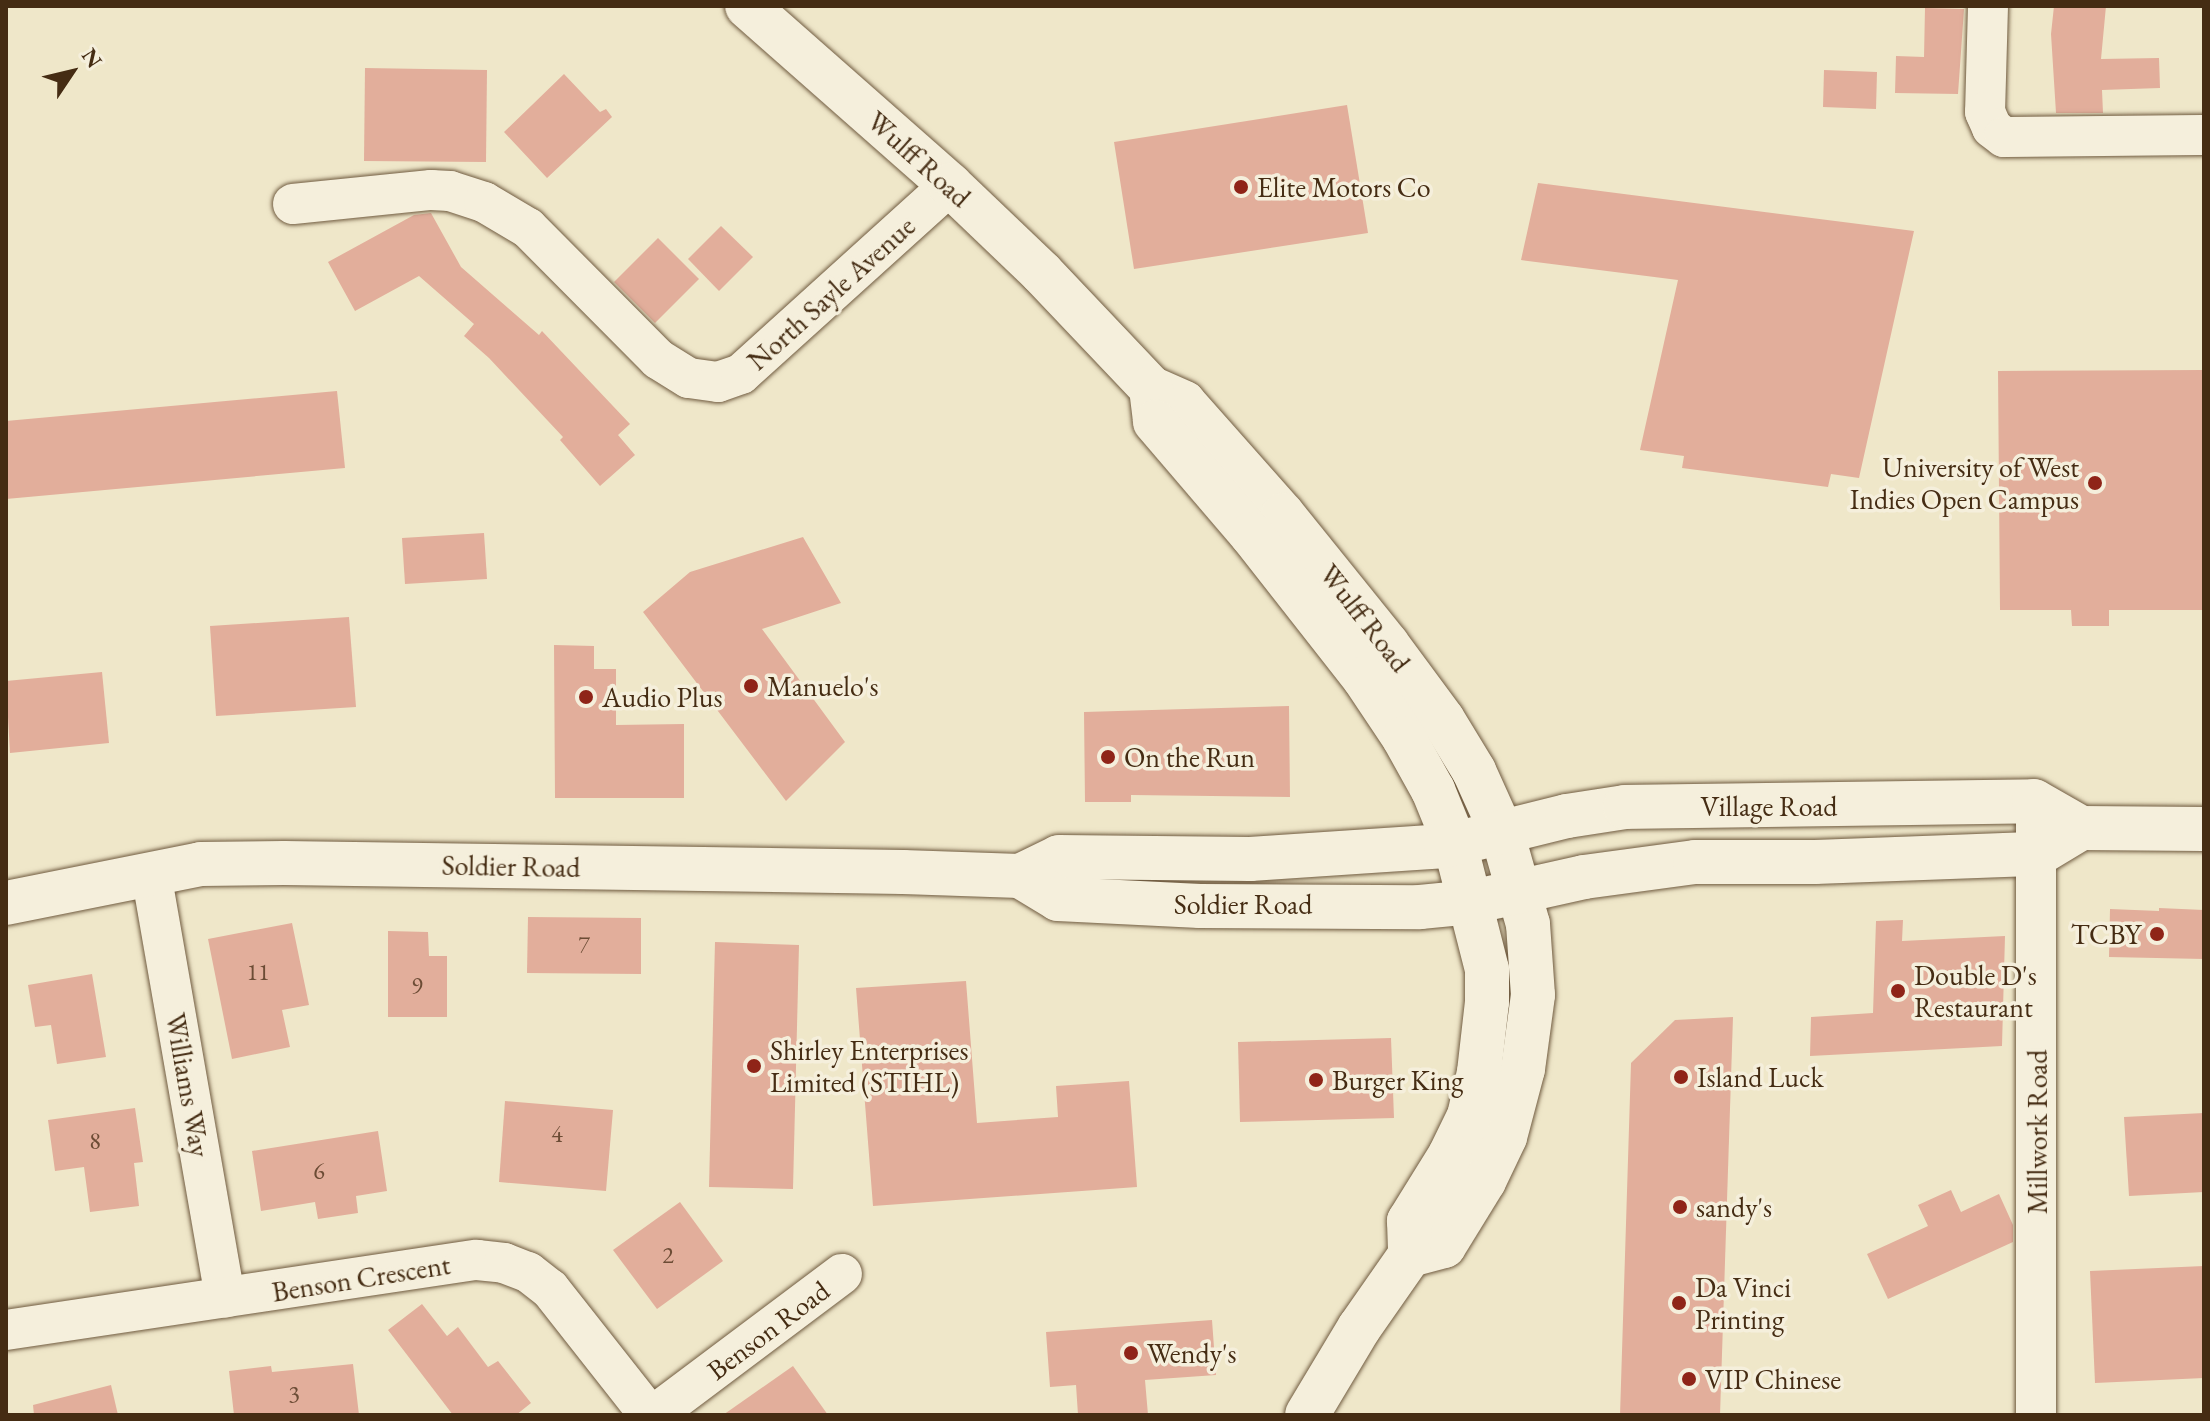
<!DOCTYPE html>
<html>
<head>
<meta charset="utf-8">
<style>
  body { margin:0 }
  #map { position:relative; width:2210px; height:1421px; overflow:hidden; background:#efe7c9; font-family:"EB Garamond",serif }
  div>[style] { position:absolute }
  .building>* { inset:0; background:#e2ae9b }
  .roads { filter:drop-shadow(0 0 2px #705b40) drop-shadow(0 0 2px #705b40) }
  .street>* { height:40px; margin:-20px; padding:0 20px; transform-origin:20px; border-radius:20px; background:#f5efdc }
  .secondary>* { height:44px; margin:-22px; padding:0 22px; transform-origin:22px; border-radius:22px; background:#f5efdc }
  .dots>* { width:22px; height:22px; translate:-50% -50%; box-sizing:border-box; border:4px solid #f5efdc; border-radius:50% }
  span { translate:-50% -50%; white-space:nowrap; text-align:center; line-height:1.15; -webkit-text-stroke:7px #f5efdc; paint-order:stroke }
  .number-label { font-size:24px; color:#6c4c35 }
  .number-label span { -webkit-text-stroke-width:0 }
  .street-label { font-size:28px; color:#452c13 }
  .poi-label { font-size:28px; color:#452c13 }
  .left { translate:0 -50%; text-align:left }
  .right { translate:-100% -50%; text-align:right }
  .frame { position:absolute; inset:0; border:8px solid #452c13; pointer-events:none }
  .north { position:absolute; left:32px; top:32px; width:80px; height:80px; -webkit-text-stroke:6px #f5efdc; paint-order:stroke; rotate:55deg; font-size:22px; font-weight:700; line-height:32px; text-align:center; color:#452c13 }
  .north::after { content:''; display:block; margin:auto; width:28px; height:36px; background:#452c13; clip-path:polygon(50% 0,100% 100%,50% 72%,0 100%) }
</style>
</head>
<body>
<div id="map">
  <div class="building">
    <div style="clip-path:polygon(2054px 6px,2106px 6px,2101px 59px,2159px 58px,2160px 88px,2102px 90px,2103px 113px,2056px 113px,2051px 34px)"></div>
    <div style="clip-path:polygon(1925px 8px,1964px 9px,1958px 94px,1895px 93px,1896px 56px,1924px 57px)"></div>
    <div style="clip-path:polygon(365px 68px,487px 70px,486px 162px,364px 161px)"></div>
    <div style="clip-path:polygon(1824px 70px,1877px 72px,1876px 109px,1823px 107px)"></div>
    <div style="clip-path:polygon(564px 74px,600px 112px,606px 109px,612px 117px,547px 178px,504px 132px)"></div>
    <div style="clip-path:polygon(1347px 105px,1368px 233px,1134px 269px,1114px 142px)"></div>
    <div style="clip-path:polygon(1538px 183px,1914px 231px,1859px 478px,1831px 474px,1828px 487px,1682px 468px,1684px 456px,1640px 450px,1678px 280px,1521px 260px)"></div>
    <div style="clip-path:polygon(431px 213px,461px 267px,539px 335px,542px 331px,630px 424px,618px 435px,635px 455px,600px 486px,560px 440px,563px 437px,489px 358px,464px 336px,474px 324px,419px 276px,355px 311px,328px 262px,414px 215px)"></div>
    <div style="clip-path:polygon(721px 226px,753px 257px,719px 291px,688px 259px)"></div>
    <div style="clip-path:polygon(658px 238px,699px 279px,655px 323px,614px 282px)"></div>
    <div style="clip-path:polygon(2204px 370px,2204px 610px,2109px 610px,2109px 626px,2072px 626px,2071px 610px,2000px 610px,1998px 371px)"></div>
    <div style="clip-path:polygon(337px 391px,345px 468px,6px 499px,6px 421px)"></div>
    <div style="clip-path:polygon(484px 533px,487px 579px,405px 584px,402px 538px)"></div>
    <div style="clip-path:polygon(803px 537px,841px 603px,762px 629px,845px 742px,786px 801px,643px 612px,690px 572px)"></div>
    <div style="clip-path:polygon(349px 617px,356px 707px,216px 716px,210px 626px)"></div>
    <div style="clip-path:polygon(554px 645px,594px 646px,594px 669px,616px 669px,616px 725px,684px 724px,684px 798px,555px 798px)"></div>
    <div style="clip-path:polygon(102px 672px,109px 743px,10px 753px,6px 681px)"></div>
    <div style="clip-path:polygon(1289px 706px,1290px 797px,1131px 795px,1131px 802px,1085px 802px,1084px 712px)"></div>
    <div style="clip-path:polygon(2159px 908px,2204px 910px,2204px 959px,2109px 957px,2110px 909px,2159px 911px)"></div>
    <div style="clip-path:polygon(528px 917px,641px 918px,641px 974px,527px 973px)"></div>
    <div style="clip-path:polygon(1903px 920px,1902px 941px,2005px 936px,2002px 1046px,1810px 1056px,1811px 1017px,1873px 1013px,1876px 921px)"></div>
    <div style="clip-path:polygon(292px 923px,309px 1005px,282px 1010px,290px 1047px,232px 1059px,208px 939px)"></div>
    <div style="clip-path:polygon(388px 931px,428px 932px,429px 956px,447px 956px,447px 1017px,388px 1017px)"></div>
    <div style="clip-path:polygon(715px 942px,799px 945px,793px 1189px,709px 1187px)"></div>
    <div style="clip-path:polygon(92px 974px,106px 1057px,57px 1064px,51px 1025px,35px 1027px,28px 985px)"></div>
    <div style="clip-path:polygon(966px 981px,977px 1123px,1058px 1117px,1056px 1086px,1129px 1081px,1137px 1187px,873px 1206px,856px 988px)"></div>
    <div style="clip-path:polygon(1733px 1017px,1720px 1415px,1620px 1415px,1631px 1063px,1675px 1020px)"></div>
    <div style="clip-path:polygon(1391px 1038px,1394px 1118px,1240px 1122px,1238px 1042px)"></div>
    <div style="clip-path:polygon(505px 1101px,613px 1110px,606px 1191px,499px 1182px)"></div>
    <div style="clip-path:polygon(135px 1108px,143px 1162px,134px 1163px,139px 1206px,90px 1212px,84px 1167px,55px 1171px,48px 1120px)"></div>
    <div style="clip-path:polygon(2204px 1113px,2204px 1192px,2129px 1196px,2124px 1117px)"></div>
    <div style="clip-path:polygon(378px 1131px,387px 1191px,356px 1196px,358px 1213px,318px 1219px,315px 1202px,261px 1211px,252px 1151px)"></div>
    <div style="clip-path:polygon(1951px 1190px,1961px 1212px,1999px 1194px,2013px 1225px,2013px 1242px,1888px 1299px,1867px 1254px,1928px 1226px,1918px 1205px)"></div>
    <div style="clip-path:polygon(680px 1202px,723px 1261px,657px 1309px,613px 1250px)"></div>
    <div style="clip-path:polygon(2204px 1266px,2204px 1378px,2095px 1383px,2090px 1271px)"></div>
    <div style="clip-path:polygon(422px 1304px,447px 1336px,458px 1327px,488px 1367px,498px 1361px,531px 1403px,516px 1415px,453px 1415px,388px 1330px)"></div>
    <div style="clip-path:polygon(1212px 1320px,1216px 1375px,1145px 1380px,1148px 1415px,1078px 1415px,1076px 1385px,1050px 1387px,1046px 1332px)"></div>
    <div style="clip-path:polygon(353px 1364px,359px 1415px,234px 1415px,229px 1371px,271px 1366px,272px 1372px)"></div>
    <div style="clip-path:polygon(793px 1366px,828px 1415px,723px 1415px)"></div>
    <div style="clip-path:polygon(111px 1385px,118px 1415px,34px 1415px,33px 1405px)"></div>
  </div>
  <div class="roads">
    <div class="street">
      <div style="left:1988px;top:6px;width:106px;rotate:91.6deg"></div>
      <div style="left:1985px;top:112px;width:17px;rotate:66deg"></div>
      <div style="left:1992px;top:128px;width:15px;rotate:37deg"></div>
      <div style="left:2004px;top:137px;width:200px;rotate:-0.6deg"></div>
      <div style="left:293px;top:204px;width:139px;rotate:-5.8deg"></div>
      <div style="left:431px;top:190px;width:19px;rotate:3deg"></div>
      <div style="left:450px;top:191px;width:36px;rotate:18deg"></div>
      <div style="left:484px;top:202px;width:51px;rotate:30.6deg"></div>
      <div style="left:528px;top:228px;width:185px;rotate:45.2deg"></div>
      <div style="left:658px;top:359px;width:36px;rotate:32deg"></div>
      <div style="left:689px;top:378px;width:29px;rotate:8deg"></div>
      <div style="left:718px;top:382px;width:24px;rotate:-19deg"></div>
      <div style="left:741px;top:374px;width:282px;rotate:-42.1deg"></div>
      <div style="left:151px;top:873px;width:431px;rotate:80.1deg"></div>
      <div style="left:6px;top:1330px;width:476px;rotate:-8.5deg"></div>
      <div style="left:477px;top:1260px;width:27px;rotate:6deg"></div>
      <div style="left:504px;top:1263px;width:26px;rotate:21deg"></div>
      <div style="left:528px;top:1272px;width:28px;rotate:38deg"></div>
      <div style="left:550px;top:1289px;width:160px;rotate:51.8deg"></div>
      <div style="left:654px;top:1415px;width:235px;rotate:-36.9deg"></div>
      <div style="left:2036px;top:1415px;width:594px;rotate:-90deg"></div>
    </div>
    <div class="secondary">
      <div style="left:747px;top:6px;width:271px;rotate:41.4deg"></div>
      <div style="left:950px;top:185px;width:126px;rotate:43.7deg"></div>
      <div style="left:1041px;top:272px;width:160px;rotate:46.5deg"></div>
      <div style="left:1151px;top:388px;width:36px;rotate:24deg"></div>
      <div style="left:1184px;top:403px;width:149px;rotate:48.5deg"></div>
      <div style="left:1283px;top:515px;width:166px;rotate:51.1deg"></div>
      <div style="left:1387px;top:644px;width:94px;rotate:53.6deg"></div>
      <div style="left:1443px;top:720px;width:60px;rotate:58.7deg"></div>
      <div style="left:1474px;top:771px;width:68px;rotate:65.7deg"></div>
      <div style="left:1502px;top:833px;width:95px;rotate:74.1deg"></div>
      <div style="left:1528px;top:924px;width:71px;rotate:86deg"></div>
      <div style="left:1533px;top:995px;width:75px;rotate:97.7deg"></div>
      <div style="left:1523px;top:1069px;width:70px;rotate:104.8deg"></div>
      <div style="left:1505px;top:1137px;width:49px;rotate:115.5deg"></div>
      <div style="left:1484px;top:1181px;width:76px;rotate:121.6deg"></div>
      <div style="left:1444px;top:1246px;width:35px;rotate:165deg"></div>
      <div style="left:1151px;top:388px;width:34px;rotate:83deg"></div>
      <div style="left:1155px;top:422px;width:148px;rotate:49.4deg"></div>
      <div style="left:1251px;top:534px;width:183px;rotate:51.9deg"></div>
      <div style="left:1364px;top:678px;width:72px;rotate:56.3deg"></div>
      <div style="left:1404px;top:738px;width:60px;rotate:60.9deg"></div>
      <div style="left:1433px;top:790px;width:58px;rotate:67.8deg"></div>
      <div style="left:1455px;top:844px;width:130px;rotate:75.7deg"></div>
      <div style="left:1487px;top:970px;width:32px;rotate:90deg"></div>
      <div style="left:1487px;top:1002px;width:70px;rotate:96.5deg"></div>
      <div style="left:1479px;top:1072px;width:45px;rotate:102.8deg"></div>
      <div style="left:1469px;top:1116px;width:43px;rotate:116deg"></div>
      <div style="left:1450px;top:1155px;width:78px;rotate:121.8deg"></div>
      <div style="left:1409px;top:1221px;width:34px;rotate:88deg"></div>
      <div style="left:1410px;top:1255px;width:89px;rotate:124.9deg"></div>
      <div style="left:1359px;top:1328px;width:101px;rotate:120.9deg"></div>
      <div style="left:1020px;top:876px;width:43px;rotate:-26deg"></div>
      <div style="left:1059px;top:857px;width:191px;rotate:0.6deg"></div>
      <div style="left:1250px;top:859px;width:196px;rotate:-3.8deg"></div>
      <div style="left:1446px;top:846px;width:125px;rotate:-13.9deg"></div>
      <div style="left:1567px;top:816px;width:59px;rotate:-8.8deg"></div>
      <div style="left:1625px;top:807px;width:409px;rotate:-0.8deg"></div>
      <div style="left:2034px;top:801px;width:54px;rotate:29.9deg"></div>
      <div style="left:2081px;top:828px;width:123px;rotate:0.5deg"></div>
      <div style="left:6px;top:903px;width:199px;rotate:-11.3deg"></div>
      <div style="left:201px;top:864px;width:83px;rotate:-0.7deg"></div>
      <div style="left:284px;top:863px;width:619px;rotate:0.83deg"></div>
      <div style="left:903px;top:872px;width:117px;rotate:2deg"></div>
      <div style="left:1020px;top:876px;width:44px;rotate:31.2deg"></div>
      <div style="left:1058px;top:899px;width:142px;rotate:2.8deg"></div>
      <div style="left:1200px;top:906px;width:220px;rotate:0.3deg"></div>
      <div style="left:1420px;top:907px;width:52px;rotate:-5.5deg"></div>
      <div style="left:1472px;top:902px;width:115px;rotate:-12.6deg"></div>
      <div style="left:1584px;top:877px;width:112px;rotate:-7.7deg"></div>
      <div style="left:1695px;top:862px;width:120px"></div>
      <div style="left:1815px;top:862px;width:223px;rotate:-2.1deg"></div>
      <div style="left:2038px;top:854px;width:50px;rotate:-31.2deg"></div>
    </div>
  </div>
  <div class="dots">
    <div style="left:1241px;top:187px;background:#8f2418"></div>
    <div style="left:2095px;top:483px;background:#8f2418"></div>
    <div style="left:751px;top:686px;background:#8f2418"></div>
    <div style="left:586px;top:697px;background:#8f2418"></div>
    <div style="left:1108px;top:757px;background:#8f2418"></div>
    <div style="left:2157px;top:934px;background:#8f2418"></div>
    <div style="left:1898px;top:991px;background:#8f2418"></div>
    <div style="left:754px;top:1066px;background:#8f2418"></div>
    <div style="left:1681px;top:1077px;background:#8f2418"></div>
    <div style="left:1316px;top:1080px;background:#8f2418"></div>
    <div style="left:1680px;top:1207px;background:#8f2418"></div>
    <div style="left:1679px;top:1303px;background:#8f2418"></div>
    <div style="left:1131px;top:1353px;background:#8f2418"></div>
    <div style="left:1689px;top:1379px;background:#8f2418"></div>
  </div>
  <div class="number-label">
    <span style="left:584px;top:945px">7</span>
    <span style="left:258px;top:972px">11</span>
    <span style="left:417px;top:986px">9</span>
    <span style="left:557px;top:1134px">4</span>
    <span style="left:95px;top:1141px">8</span>
    <span style="left:319px;top:1171px">6</span>
    <span style="left:668px;top:1255px">2</span>
    <span style="left:294px;top:1394px">3</span>
  </div>
  <div class="street-label">
    <span style="left:919px;top:159px;rotate:42deg">Wulff Road</span>
    <span style="left:831px;top:293px;rotate:-42deg">North Sayle Avenue</span>
    <span style="left:1365px;top:618px;rotate:52deg">Wulff Road</span>
    <span style="left:1769px;top:806px">Village Road</span>
    <span style="left:511px;top:866px;rotate:1deg">Soldier Road</span>
    <span style="left:1243px;top:904px">Soldier Road</span>
    <span style="left:188px;top:1085px;rotate:80deg">Williams Way</span>
    <span style="left:2037px;top:1132px;rotate:-90deg">Millwork Road</span>
    <span style="left:361px;top:1278px;rotate:-9deg">Benson Crescent</span>
    <span style="left:768px;top:1330px;rotate:-37deg">Benson Road</span>
  </div>
  <div class="poi-label">
    <span class="left" style="left:1257px;top:187px">Elite Motors Co</span>
    <span class="right" style="left:2079px;top:483px">University of West<br>Indies Open Campus</span>
    <span class="left" style="left:767px;top:686px">Manuelo's</span>
    <span class="left" style="left:602px;top:697px">Audio Plus</span>
    <span class="left" style="left:1124px;top:757px">On the Run</span>
    <span class="right" style="left:2141px;top:934px">TCBY</span>
    <span class="left" style="left:1914px;top:991px">Double D's<br>Restaurant</span>
    <span class="left" style="left:770px;top:1066px">Shirley Enterprises<br>Limited (STIHL)</span>
    <span class="left" style="left:1697px;top:1077px">Island Luck</span>
    <span class="left" style="left:1332px;top:1080px">Burger King</span>
    <span class="left" style="left:1696px;top:1207px">sandy's</span>
    <span class="left" style="left:1695px;top:1303px">Da Vinci<br>Printing</span>
    <span class="left" style="left:1147px;top:1353px">Wendy's</span>
    <span class="left" style="left:1705px;top:1379px">VIP Chinese</span>
  </div>
  <div class="frame"></div>
  <div class="north">N</div>
</div>
</body>
</html>
